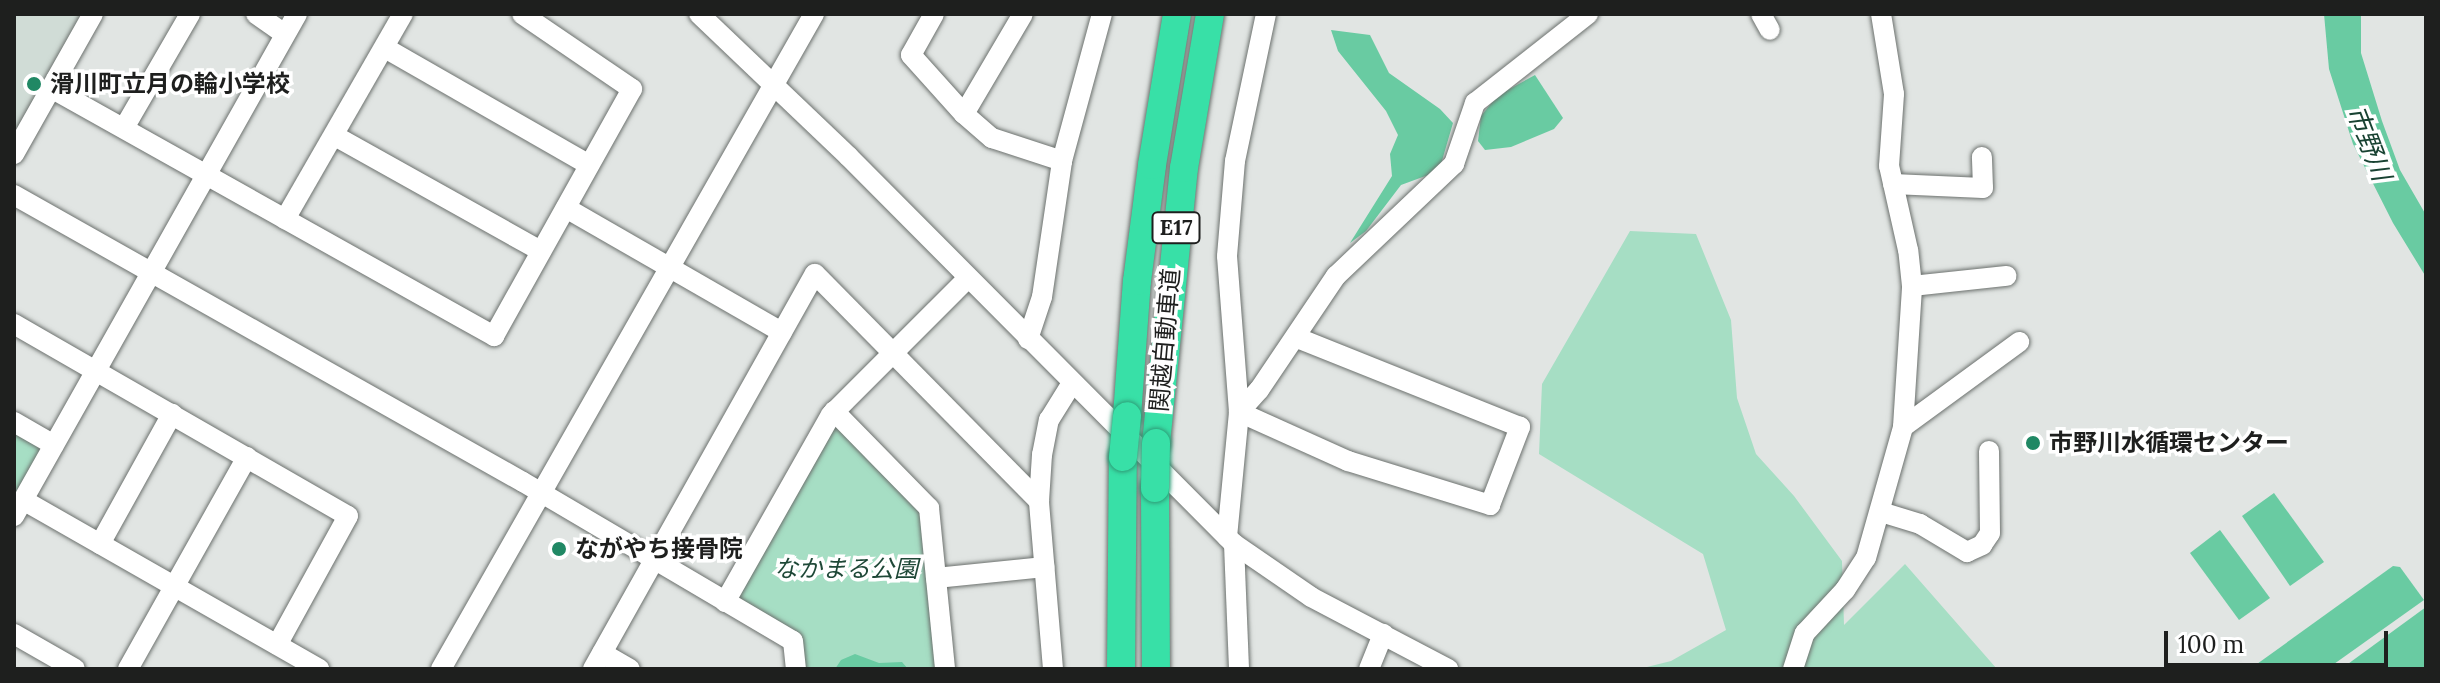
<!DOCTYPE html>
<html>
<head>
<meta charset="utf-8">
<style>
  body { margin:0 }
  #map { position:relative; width:2440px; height:683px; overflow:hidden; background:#e1e5e3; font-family:Lora,"Noto Sans JP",serif }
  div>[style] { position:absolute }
  .built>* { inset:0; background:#d0dcd6 }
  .green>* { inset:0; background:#a6dec4 }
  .water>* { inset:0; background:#69cba2 }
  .roads { filter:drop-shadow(0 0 2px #6c716e) drop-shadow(0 0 2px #6c716e) }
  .minor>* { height:20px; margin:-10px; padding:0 10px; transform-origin:10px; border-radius:10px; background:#fff }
  .highway>* { height:28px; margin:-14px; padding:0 14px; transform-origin:14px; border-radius:14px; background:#38e0a7 }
  .bridges { filter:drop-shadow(0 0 2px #2f9c77) drop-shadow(0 0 2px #2f9c77) }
  .highway-bridge>* { height:28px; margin:-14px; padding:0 14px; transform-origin:14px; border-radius:14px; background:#38e0a7 }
  .dots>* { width:22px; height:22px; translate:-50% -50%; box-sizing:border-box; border:4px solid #fff; border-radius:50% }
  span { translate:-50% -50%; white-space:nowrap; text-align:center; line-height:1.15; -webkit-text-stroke:7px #fff; paint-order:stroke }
  .shield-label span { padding:2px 6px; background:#fff; border:2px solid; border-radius:6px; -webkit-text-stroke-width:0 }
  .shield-label { font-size:22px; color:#1e1f1e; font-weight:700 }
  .poi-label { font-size:24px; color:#1e1f1e; font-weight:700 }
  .left { translate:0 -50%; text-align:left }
  .street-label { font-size:24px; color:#1e1f1e }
  .park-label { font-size:24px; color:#1e4837; font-style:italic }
  .water-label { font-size:26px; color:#184232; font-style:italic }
  .frame { position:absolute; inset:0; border:16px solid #1e1f1e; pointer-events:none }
  .scale { position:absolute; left:2164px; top:631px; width:224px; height:36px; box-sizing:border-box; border:4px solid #1e1f1e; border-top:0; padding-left:10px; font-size:24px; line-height:28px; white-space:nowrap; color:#1e1f1e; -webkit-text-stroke:6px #fff; paint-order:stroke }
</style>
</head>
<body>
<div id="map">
  <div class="built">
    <div style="clip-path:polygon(14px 14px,93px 14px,14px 154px)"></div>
  </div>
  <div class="green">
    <div style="clip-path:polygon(1630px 231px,1696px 234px,1731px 320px,1737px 398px,1756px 454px,1794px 496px,1842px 561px,1844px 625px,1905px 564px,1997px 669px,1639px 669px,1671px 661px,1726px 630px,1703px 554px,1539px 454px,1542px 384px)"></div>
    <div style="clip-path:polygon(831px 415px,929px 508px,945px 669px,796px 669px,793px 641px,726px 602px)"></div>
    <div style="clip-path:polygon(14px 422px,54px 445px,14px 516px)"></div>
  </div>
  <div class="water">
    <div style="clip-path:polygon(2324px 14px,2361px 14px,2361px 53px,2382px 121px,2400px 170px,2426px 215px,2426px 277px,2393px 223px,2353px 144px,2329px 69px)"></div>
    <div style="clip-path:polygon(1331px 30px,1370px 35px,1389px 73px,1440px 109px,1453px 123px,1439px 171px,1401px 185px,1366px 231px,1350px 243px,1392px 176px,1390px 154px,1398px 135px,1386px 111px,1338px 51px)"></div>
    <div style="clip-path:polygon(1535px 75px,1563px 118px,1554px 129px,1511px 147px,1485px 150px,1478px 141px,1481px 116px,1497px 96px)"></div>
    <div style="clip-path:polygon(2274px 493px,2324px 562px,2290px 586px,2242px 516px)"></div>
    <div style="clip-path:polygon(2220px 530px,2270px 598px,2239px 620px,2190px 553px)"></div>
    <div style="clip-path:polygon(2393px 566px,2400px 567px,2424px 600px,2327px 669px,2250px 669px)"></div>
    <div style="clip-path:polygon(2426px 607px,2426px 669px,2341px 669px)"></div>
    <div style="clip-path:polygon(855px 654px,879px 663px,902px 662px,908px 669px,835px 669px,841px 660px)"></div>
  </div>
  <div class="roads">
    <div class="minor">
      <div style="left:256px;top:14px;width:35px;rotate:35deg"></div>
      <div style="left:699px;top:14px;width:206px;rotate:43.6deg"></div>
      <div style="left:848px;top:156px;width:547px;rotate:45.15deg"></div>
      <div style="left:1234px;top:544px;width:93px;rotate:34.5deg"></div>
      <div style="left:1311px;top:597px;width:155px;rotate:27.7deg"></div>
      <div style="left:934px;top:14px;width:47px;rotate:119.3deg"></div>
      <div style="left:911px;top:55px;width:79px;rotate:48.1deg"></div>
      <div style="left:964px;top:114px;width:37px;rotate:41deg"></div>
      <div style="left:992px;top:138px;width:74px;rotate:18.2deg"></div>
      <div style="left:1761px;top:14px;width:18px;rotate:61deg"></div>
      <div style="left:385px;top:48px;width:235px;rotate:29.8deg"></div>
      <div style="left:51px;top:88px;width:508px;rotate:29.24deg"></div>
      <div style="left:494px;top:336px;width:283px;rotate:-60.8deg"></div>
      <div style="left:632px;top:89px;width:133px;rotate:-145.7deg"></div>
      <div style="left:964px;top:114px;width:116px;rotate:-59.5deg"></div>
      <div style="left:124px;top:128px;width:132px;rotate:-59.9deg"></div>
      <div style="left:335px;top:136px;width:236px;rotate:29.2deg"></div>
      <div style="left:14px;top:154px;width:161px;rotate:-60.6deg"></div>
      <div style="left:1893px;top:184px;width:90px;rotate:2.5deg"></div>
      <div style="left:1983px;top:188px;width:31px;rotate:-92deg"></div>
      <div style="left:14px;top:195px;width:584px;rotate:29.42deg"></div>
      <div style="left:523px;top:482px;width:313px;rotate:30.5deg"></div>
      <div style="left:793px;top:641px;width:28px;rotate:84deg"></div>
      <div style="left:566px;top:208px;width:249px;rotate:29.9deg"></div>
      <div style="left:285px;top:219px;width:237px;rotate:-60.1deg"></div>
      <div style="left:1912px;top:286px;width:95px;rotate:-6.1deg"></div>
      <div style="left:14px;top:324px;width:385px;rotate:29.9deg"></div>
      <div style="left:348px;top:516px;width:147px;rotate:118.8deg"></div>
      <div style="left:1028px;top:339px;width:44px;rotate:-71.6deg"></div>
      <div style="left:1042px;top:297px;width:137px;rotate:-81.6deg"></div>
      <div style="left:1062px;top:161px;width:152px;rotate:-74.8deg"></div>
      <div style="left:834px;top:411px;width:136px;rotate:45.6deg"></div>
      <div style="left:929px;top:508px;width:162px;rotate:84.3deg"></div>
      <div style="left:1239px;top:412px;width:120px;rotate:24.2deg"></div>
      <div style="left:1348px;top:461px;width:149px;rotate:17.2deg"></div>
      <div style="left:1490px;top:505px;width:84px;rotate:-69deg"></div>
      <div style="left:1520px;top:427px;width:242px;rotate:-158.2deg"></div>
      <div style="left:1239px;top:412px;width:30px;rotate:-48deg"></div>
      <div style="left:1259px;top:390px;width:138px;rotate:-56deg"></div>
      <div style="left:1336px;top:276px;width:163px;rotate:-43.5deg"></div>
      <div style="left:1454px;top:164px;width:65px;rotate:-71deg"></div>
      <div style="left:1475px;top:103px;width:144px;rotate:-38.2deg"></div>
      <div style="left:14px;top:422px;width:46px;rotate:29.9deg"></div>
      <div style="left:1903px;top:427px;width:144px;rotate:-36.2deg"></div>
      <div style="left:23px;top:500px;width:341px;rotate:29.7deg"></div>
      <div style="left:1881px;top:512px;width:41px;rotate:17.1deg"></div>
      <div style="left:1920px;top:524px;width:55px;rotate:30.8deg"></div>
      <div style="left:1967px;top:552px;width:17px;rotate:-25deg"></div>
      <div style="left:1982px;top:545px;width:14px;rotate:-56deg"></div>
      <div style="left:1990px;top:533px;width:82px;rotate:-90.7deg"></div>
      <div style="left:14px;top:516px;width:576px;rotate:-60.59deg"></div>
      <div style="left:1227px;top:537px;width:126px;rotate:-84.5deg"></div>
      <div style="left:1239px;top:412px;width:156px;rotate:-94.4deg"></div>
      <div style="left:1227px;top:256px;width:95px;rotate:-85.2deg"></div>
      <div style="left:1235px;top:161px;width:150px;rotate:-78.1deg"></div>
      <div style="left:100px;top:544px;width:149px;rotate:-61deg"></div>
      <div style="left:1234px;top:544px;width:125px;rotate:87.7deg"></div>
      <div style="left:936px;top:578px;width:109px;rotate:-5.8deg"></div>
      <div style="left:725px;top:602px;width:215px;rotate:-60.5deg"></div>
      <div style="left:831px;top:415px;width:194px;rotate:-45deg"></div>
      <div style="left:14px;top:634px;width:70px;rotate:29.8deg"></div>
      <div style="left:602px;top:653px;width:32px;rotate:30deg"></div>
      <div style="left:128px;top:669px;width:243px;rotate:-60.7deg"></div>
      <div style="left:441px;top:669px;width:754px;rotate:-60.34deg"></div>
      <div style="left:593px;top:669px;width:453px;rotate:-60.7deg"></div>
      <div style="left:815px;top:274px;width:319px;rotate:45.4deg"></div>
      <div style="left:1053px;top:669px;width:169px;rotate:-94.8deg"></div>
      <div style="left:1039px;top:501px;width:46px;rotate:-86.3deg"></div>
      <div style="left:1042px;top:455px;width:36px;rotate:-79deg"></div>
      <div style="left:1049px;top:420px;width:44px;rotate:-58.1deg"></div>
      <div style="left:1369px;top:669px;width:38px;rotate:-68deg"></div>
      <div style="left:1793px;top:669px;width:38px;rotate:-72deg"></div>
      <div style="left:1805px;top:633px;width:59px;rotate:-47.1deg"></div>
      <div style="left:1845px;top:590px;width:38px;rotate:-57deg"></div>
      <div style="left:1866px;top:558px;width:136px;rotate:-74.2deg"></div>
      <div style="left:1903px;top:427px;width:141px;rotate:-86.3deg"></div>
      <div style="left:1912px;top:286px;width:36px;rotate:-96deg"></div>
      <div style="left:1908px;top:250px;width:86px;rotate:-102.7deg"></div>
      <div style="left:1889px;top:166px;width:72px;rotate:-86deg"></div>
      <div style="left:1894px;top:94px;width:81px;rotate:-99.2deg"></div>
    </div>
    <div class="highway">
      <div style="left:1127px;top:416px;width:135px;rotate:-85.8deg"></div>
      <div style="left:1137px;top:281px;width:117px;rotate:-82.6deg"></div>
      <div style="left:1152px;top:165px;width:153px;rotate:-80.6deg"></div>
      <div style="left:1156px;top:443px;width:276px;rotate:-84.2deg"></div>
      <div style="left:1184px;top:168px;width:156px;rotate:-80.4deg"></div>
      <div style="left:1155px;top:488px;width:181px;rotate:89.7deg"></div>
      <div style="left:1121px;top:669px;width:212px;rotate:-89.5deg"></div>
    </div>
  </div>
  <div class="bridges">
    <div class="highway-bridge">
      <div style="left:1123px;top:457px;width:41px;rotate:-84.4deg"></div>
      <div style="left:1155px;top:488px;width:45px;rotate:-88.7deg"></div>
    </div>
  </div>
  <div class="dots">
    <div style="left:34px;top:84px;background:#208864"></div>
    <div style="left:2033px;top:443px;background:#208864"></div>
    <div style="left:559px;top:549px;background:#208864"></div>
  </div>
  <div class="shield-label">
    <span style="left:1176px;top:228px">E17</span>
  </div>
  <div class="poi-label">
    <span class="left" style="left:50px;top:84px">滑川町立月の輪小学校</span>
    <span class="left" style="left:2049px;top:443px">市野川水循環センター</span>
    <span class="left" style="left:575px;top:549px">ながやち接骨院</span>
  </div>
  <div class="street-label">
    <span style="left:1165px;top:340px;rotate:-85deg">関越自動車道</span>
  </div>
  <div class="park-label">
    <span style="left:846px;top:569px">なかまる公園</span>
  </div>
  <div class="water-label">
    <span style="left:2369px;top:143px;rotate:69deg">市野川</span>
  </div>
  <div class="frame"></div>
  <div class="scale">100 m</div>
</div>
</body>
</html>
